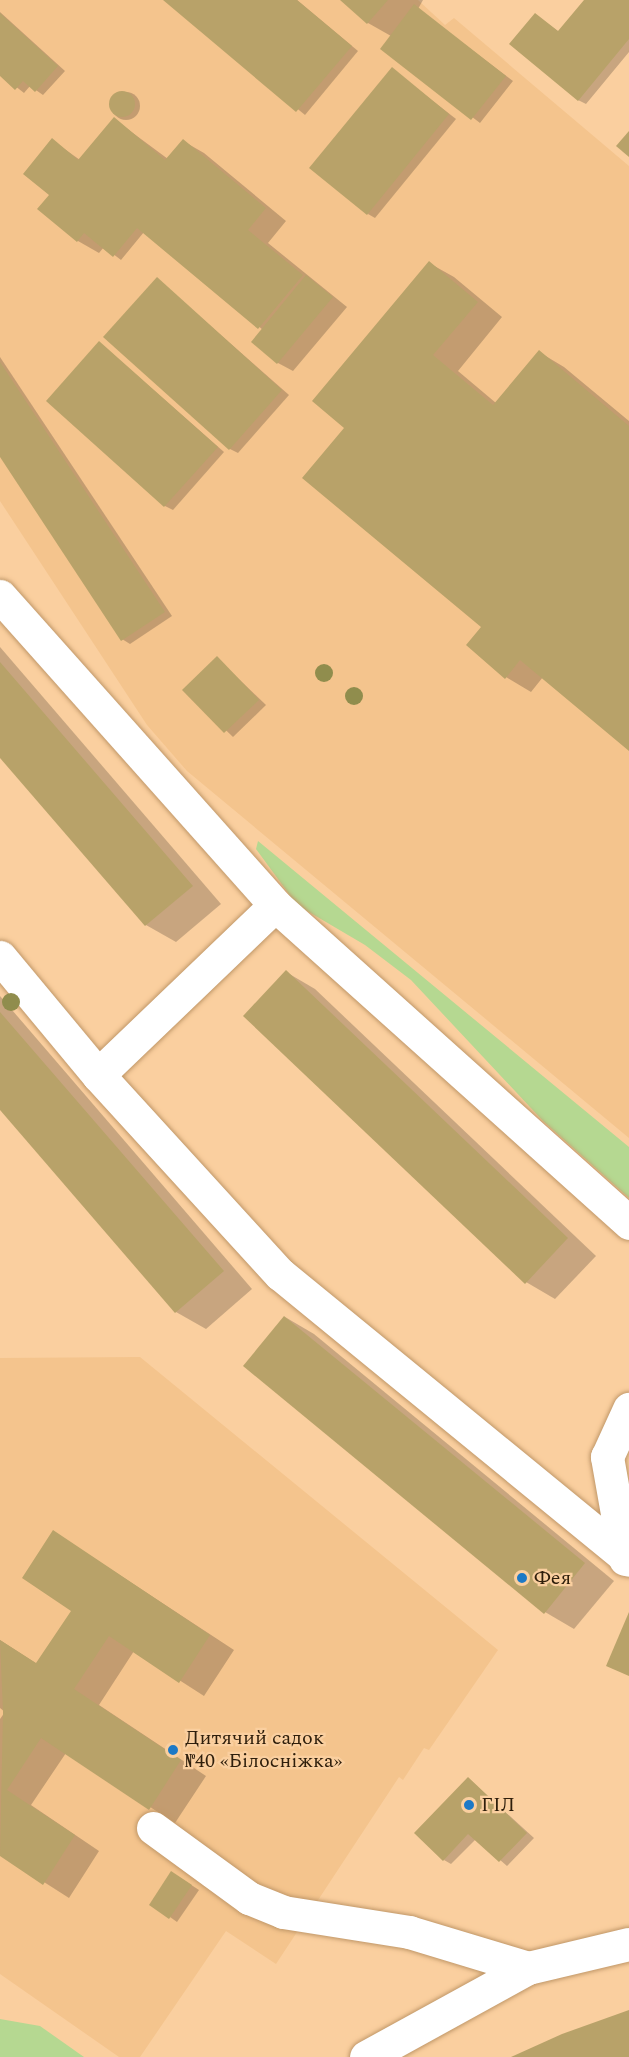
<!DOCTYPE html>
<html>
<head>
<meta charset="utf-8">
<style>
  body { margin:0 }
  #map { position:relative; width:629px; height:2057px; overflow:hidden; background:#facf9f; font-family:Spectral,serif }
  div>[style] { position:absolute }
  .built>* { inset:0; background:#f4c48d }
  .green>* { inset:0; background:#b5d891 }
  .shadow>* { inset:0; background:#0003 }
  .round { border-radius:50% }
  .building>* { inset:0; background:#b8a269 }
  .roads { filter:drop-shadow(0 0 2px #c09768) drop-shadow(0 0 2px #c09768) }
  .minor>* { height:33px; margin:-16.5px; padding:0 16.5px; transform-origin:16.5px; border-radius:16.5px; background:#fff }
  .trees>* { width:18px; height:18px; margin:-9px; border-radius:50%; background:#908d4d }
  .dots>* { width:16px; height:16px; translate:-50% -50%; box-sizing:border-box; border:3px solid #facf9f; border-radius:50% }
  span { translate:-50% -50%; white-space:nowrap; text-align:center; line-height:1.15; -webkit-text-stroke:4.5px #facf9f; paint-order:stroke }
  .poi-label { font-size:20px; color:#2e1e0b }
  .left { translate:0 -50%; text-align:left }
</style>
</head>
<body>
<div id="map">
  <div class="built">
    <div style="clip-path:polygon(0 0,418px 0,445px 25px,454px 18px,629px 166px,629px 1138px,187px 771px,147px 725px,0 501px)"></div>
    <div style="clip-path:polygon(140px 1357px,498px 1650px,429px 1750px,424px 1748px,403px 1780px,399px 1777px,276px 1964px,226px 1931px,140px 2057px,119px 2057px,0 1974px,0 1358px)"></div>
  </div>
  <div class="green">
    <div style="clip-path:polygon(258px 841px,629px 1147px,629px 1198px,543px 1121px,411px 980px,365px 945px,297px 905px,256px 849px)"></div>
    <div style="clip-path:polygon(0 2019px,40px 2026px,84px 2057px,0 2057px)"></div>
  </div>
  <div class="shadow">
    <div style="clip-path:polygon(165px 0,297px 0,358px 51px,305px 115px)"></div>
    <div style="clip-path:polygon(342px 0,423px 0,418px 9px,513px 81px,480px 123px,382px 48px,391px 36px,368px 23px)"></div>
    <div style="clip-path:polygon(586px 0,629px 0,629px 52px,586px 104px,578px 100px,536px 15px,559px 32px)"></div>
    <div style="clip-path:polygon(0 12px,65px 71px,43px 95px,30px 86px,24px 93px,0 74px)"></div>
    <div style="clip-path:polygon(392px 69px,456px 119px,375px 218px,368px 214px)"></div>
    <div class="round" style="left:112px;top:92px;width:28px;height:28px"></div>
    <div style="clip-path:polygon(114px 119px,168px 159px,183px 141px,204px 153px,286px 221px,268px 243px,347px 307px,293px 371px,278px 363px,263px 330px,144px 232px,121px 260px,104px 247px,99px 253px,78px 241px,39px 209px,51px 195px,52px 140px,80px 160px)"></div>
    <div style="clip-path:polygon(429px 263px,454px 277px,502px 317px,458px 371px,496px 403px,539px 352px,564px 367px,629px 421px,629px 749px,543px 677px,531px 692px,506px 677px,483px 627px,346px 428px)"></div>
    <div style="clip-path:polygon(157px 279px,289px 395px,238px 453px,230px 449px)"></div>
    <div style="clip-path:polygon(100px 343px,224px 452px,173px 510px,165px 506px)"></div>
    <div style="clip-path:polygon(0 357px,172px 616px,130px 644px,122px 639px,0 454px)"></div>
    <div style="clip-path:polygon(0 647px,221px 904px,176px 942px,146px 925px,0 755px)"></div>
    <div style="clip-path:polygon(217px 658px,266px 705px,233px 737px,184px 690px)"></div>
    <div style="clip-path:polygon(286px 972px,315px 989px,596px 1256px,555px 1299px,526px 1282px)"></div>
    <div style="clip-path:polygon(0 996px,252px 1289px,206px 1329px,176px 1312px,0 1108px)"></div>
    <div style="clip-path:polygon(285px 1317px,314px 1334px,614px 1581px,574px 1629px,545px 1612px)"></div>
    <div style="clip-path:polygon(54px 1532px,234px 1650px,204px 1696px,134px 1651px,99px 1705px,206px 1776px,175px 1823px,66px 1753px,31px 1805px,99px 1851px,69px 1898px,0 1854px,0 1719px,5px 1712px,0 1708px,0 1640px,37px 1664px,73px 1610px)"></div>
    <div style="clip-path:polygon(468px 1778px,534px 1838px,507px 1866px,476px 1839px,451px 1864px,444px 1860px)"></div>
    <div style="clip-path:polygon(179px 1877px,199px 1890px,177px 1922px,170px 1917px)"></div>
  </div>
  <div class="building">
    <div style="clip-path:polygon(163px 0,297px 0,352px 46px,296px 112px)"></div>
    <div style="clip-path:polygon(340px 0,388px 0,367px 24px)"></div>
    <div style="clip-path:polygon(584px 0,629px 0,629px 39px,578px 101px,509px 44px,535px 13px,558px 31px)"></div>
    <div style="clip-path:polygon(414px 4px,506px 76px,471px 120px,380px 49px)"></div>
    <div style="clip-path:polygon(0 13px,58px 66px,35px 92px,23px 81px,15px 90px,0 76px)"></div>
    <div style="clip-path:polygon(392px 67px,449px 114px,367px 215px,309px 168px)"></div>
    <div class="round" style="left:109px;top:91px;width:26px;height:26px"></div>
    <div style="clip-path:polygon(114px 117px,165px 160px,183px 139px,266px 208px,248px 230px,303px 275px,258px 329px,137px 228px,113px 257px,84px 233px,77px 242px,37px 209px,49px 195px,23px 174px,52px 138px,78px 160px)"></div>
    <div style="clip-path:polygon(629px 131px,629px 157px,616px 146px)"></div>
    <div style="clip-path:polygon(429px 261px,478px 302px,433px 355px,493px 405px,539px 350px,629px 426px,629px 751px,520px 660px,505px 679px,466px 645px,481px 627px,302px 478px,344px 428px,312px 401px)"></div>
    <div style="clip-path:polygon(306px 275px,333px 297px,277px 364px,251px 342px)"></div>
    <div style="clip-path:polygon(157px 277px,282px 390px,229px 450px,103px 337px)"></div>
    <div style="clip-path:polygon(99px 341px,218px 447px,164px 507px,46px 401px)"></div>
    <div style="clip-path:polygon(0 362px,165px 612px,121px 641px,0 457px)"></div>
    <div style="clip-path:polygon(217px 656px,259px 700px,224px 733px,182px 690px)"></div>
    <div style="clip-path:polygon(0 662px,193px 886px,145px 926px,0 758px)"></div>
    <div style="clip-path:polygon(286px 970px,568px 1238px,525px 1284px,243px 1016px)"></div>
    <div style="clip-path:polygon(0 1012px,224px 1271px,175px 1313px,0 1110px)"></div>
    <div style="clip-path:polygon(284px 1316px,585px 1563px,544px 1614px,243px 1366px)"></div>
    <div style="clip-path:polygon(53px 1530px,210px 1635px,179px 1683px,109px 1636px,74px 1689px,181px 1760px,149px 1810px,41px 1738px,7px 1790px,75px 1835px,43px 1885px,0 1856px,3px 1712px,0 1640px,36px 1663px,71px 1611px,22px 1578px)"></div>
    <div style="clip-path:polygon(629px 1612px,629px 1676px,606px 1666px)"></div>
    <div style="clip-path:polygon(468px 1777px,527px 1833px,499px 1862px,468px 1834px,443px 1861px,414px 1833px)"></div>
    <div style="clip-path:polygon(171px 1871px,192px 1885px,169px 1919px,149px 1905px)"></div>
    <div style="clip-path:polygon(629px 2010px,629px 2057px,511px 2057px,562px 2034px)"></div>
  </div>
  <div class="roads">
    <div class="minor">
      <div style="left:0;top:596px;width:414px;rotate:48.3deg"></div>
      <div style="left:0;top:957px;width:153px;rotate:50.3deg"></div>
      <div style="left:98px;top:1075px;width:270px;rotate:47.6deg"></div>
      <div style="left:280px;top:1274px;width:451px;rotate:39.3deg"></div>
      <div style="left:98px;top:1075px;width:245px;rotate:-43.8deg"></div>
      <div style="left:275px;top:905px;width:476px;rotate:41.9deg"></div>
      <div style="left:625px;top:1559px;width:104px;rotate:-100deg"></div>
      <div style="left:607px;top:1457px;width:53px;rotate:-65.4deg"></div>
      <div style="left:153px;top:1828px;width:119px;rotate:36.1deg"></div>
      <div style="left:249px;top:1898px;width:37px;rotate:22deg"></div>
      <div style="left:283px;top:1912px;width:128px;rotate:9deg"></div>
      <div style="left:409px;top:1932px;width:124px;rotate:16.8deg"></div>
      <div style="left:366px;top:2057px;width:185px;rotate:-28.8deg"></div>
      <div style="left:528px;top:1968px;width:104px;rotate:-13.4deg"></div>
    </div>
  </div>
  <div class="trees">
    <div style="left:324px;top:673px"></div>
    <div style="left:354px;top:696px"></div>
    <div style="left:11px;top:1002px"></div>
  </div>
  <div class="dots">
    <div style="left:522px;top:1578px;background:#1d79c6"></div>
    <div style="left:173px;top:1750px;background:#1d79c6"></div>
    <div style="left:469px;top:1805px;background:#1d79c6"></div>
  </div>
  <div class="poi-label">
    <span class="left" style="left:534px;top:1578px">Фея</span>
    <span class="left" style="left:185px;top:1750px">Дитячий садок<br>№40 «Білосніжка»</span>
    <span class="left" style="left:481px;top:1805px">ГІЛ</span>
  </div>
</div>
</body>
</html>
